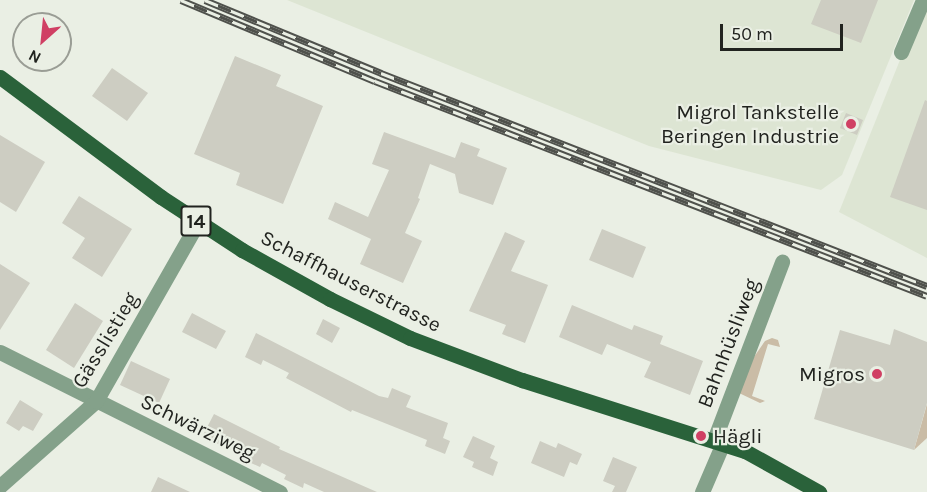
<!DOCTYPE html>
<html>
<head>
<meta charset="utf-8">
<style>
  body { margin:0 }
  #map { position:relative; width:927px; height:492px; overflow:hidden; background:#eaefe4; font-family:Karla,sans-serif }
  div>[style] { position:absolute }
  .built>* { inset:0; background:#dde5d3 }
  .green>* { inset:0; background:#cabca6 }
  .building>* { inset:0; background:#cdcdc2 }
  .minor>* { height:15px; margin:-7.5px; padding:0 7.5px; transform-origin:7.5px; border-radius:7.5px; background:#84a18a }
  .major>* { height:15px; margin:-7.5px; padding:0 7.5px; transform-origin:7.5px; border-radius:7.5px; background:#2a623a }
  .rail>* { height:7px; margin-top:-3.5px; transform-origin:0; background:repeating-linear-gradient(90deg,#eaefe4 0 14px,#4f514c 0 28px); box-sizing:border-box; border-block:2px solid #4f514c }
  .dots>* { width:16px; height:16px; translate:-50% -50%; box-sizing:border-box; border:3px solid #eaefe4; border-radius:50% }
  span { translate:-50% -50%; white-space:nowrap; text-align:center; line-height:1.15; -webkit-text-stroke:4.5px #eaefe4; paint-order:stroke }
  .shield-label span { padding:2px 4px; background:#eaefe4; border:2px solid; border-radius:4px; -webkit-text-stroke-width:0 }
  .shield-label { font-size:20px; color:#21231f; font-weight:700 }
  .poi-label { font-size:21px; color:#21231f }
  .right { translate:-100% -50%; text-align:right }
  .left { translate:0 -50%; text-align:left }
  .street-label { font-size:21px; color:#21231f }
  .north { position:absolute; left:12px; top:12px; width:60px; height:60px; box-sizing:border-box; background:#eaefe4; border:2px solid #9a9d95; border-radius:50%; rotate:207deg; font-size:16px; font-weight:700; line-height:24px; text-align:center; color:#21231f }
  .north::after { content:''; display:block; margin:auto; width:21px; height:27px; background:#d04064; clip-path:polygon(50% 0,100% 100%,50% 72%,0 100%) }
  .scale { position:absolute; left:720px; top:24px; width:123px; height:27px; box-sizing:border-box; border:3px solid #21231f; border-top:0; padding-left:8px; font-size:18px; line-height:21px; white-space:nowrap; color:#21231f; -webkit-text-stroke:4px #eaefe4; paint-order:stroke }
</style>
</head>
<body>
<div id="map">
  <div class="built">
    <div style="clip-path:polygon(287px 0,914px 0,842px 175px,821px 190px,649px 146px)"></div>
    <div style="clip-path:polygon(924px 0,927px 0,927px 258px,839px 212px)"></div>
  </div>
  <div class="green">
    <div style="clip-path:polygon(772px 338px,778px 340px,780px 347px,768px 344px,752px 396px,765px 401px,760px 403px,739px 393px,747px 367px,765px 341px)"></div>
    <div style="clip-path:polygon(927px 404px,927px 438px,914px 450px)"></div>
  </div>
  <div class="building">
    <div style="clip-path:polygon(821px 0,878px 0,861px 43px,811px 24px)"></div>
    <div style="clip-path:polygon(235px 56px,281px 75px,276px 86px,323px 106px,283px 204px,236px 185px,240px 173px,194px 154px)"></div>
    <div style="clip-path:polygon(112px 68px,148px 93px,127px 121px,92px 96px)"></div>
    <div style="clip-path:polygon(925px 100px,927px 101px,927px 210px,890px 197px)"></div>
    <div style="clip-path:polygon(846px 113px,863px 120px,857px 135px,840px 128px)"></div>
    <div style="clip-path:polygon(384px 132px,455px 158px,461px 142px,480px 149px,477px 156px,507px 168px,493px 205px,459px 193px,455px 174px,430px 164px,418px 198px,420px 199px,405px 233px,422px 241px,403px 283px,360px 264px,371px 239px,328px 219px,335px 202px,368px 217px,389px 170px,372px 164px)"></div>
    <div style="clip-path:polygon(0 135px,45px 162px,16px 212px,0 202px)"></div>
    <div style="clip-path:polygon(79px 196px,132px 229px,102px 277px,72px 258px,85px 238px,62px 223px)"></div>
    <div style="clip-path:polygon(602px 229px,646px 247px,633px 278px,589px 260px)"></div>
    <div style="clip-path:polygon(505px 232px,525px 241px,511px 271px,548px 285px,525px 343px,502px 334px,506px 325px,469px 311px)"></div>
    <div style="clip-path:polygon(0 264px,30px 283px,0 330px)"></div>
    <div style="clip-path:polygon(75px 303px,103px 321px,74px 368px,46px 350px)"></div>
    <div style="clip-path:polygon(572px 305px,632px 330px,634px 325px,663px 336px,660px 344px,703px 361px,690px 395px,644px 377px,651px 362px,607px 344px,602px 355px,559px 337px)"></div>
    <div style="clip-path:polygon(192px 313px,226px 331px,216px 349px,182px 332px)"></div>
    <div style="clip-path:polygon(323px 319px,340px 328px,332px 343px,316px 334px)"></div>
    <div style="clip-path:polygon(894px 329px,927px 342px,927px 403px,914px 450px,814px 419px,840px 330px,890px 345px)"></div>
    <div style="clip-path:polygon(256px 333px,379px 396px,388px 398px,392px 388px,411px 396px,406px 407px,448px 423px,443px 438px,450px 441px,445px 454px,425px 446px,427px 440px,352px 410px,351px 412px,286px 378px,289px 373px,263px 360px,261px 365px,245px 357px)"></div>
    <div style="clip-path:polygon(131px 361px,170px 379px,159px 403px,120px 385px)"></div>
    <div style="clip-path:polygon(20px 400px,43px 414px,33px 431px,23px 426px,19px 431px,6px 423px)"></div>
    <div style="clip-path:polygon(214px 414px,280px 447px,279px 449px,377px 492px,324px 492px,304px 483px,303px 488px,284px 479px,286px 475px,262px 463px,260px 467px,242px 459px,244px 455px,202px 437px)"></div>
    <div style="clip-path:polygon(473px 436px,495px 446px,490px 458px,498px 462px,493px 476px,472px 467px,474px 462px,463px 457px)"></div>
    <div style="clip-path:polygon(540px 441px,556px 448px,558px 443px,582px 454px,577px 465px,570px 462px,564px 477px,531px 463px)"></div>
    <div style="clip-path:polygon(613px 457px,637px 467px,626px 492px,612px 492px,615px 486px,603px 481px)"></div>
    <div style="clip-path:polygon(158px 477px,190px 492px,151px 492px)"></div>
  </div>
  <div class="minor">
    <div style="left:901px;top:52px;width:56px;rotate:-67.1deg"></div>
    <div style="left:0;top:352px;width:313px;rotate:26.6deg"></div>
    <div style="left:714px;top:440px;width:191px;rotate:-69.1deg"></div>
    <div style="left:0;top:486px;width:128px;rotate:-41.5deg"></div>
    <div style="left:96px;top:401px;width:206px;rotate:-60.3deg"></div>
    <div style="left:702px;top:492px;width:53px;rotate:-66.8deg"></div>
  </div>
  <div class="major">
    <div style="left:0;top:77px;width:201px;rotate:36.7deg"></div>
    <div style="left:161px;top:197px;width:97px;rotate:33.2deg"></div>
    <div style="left:242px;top:250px;width:101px;rotate:29.1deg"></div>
    <div style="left:330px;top:299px;width:89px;rotate:26deg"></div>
    <div style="left:410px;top:338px;width:120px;rotate:20.6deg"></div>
    <div style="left:522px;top:380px;width:234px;rotate:17.7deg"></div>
    <div style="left:745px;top:451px;width:85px;rotate:29deg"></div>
  </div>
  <div class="rail">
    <div style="left:181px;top:0;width:210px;rotate:22.7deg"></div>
    <div style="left:375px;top:81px;width:592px;rotate:21.28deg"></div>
    <div style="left:205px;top:0;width:191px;rotate:22.5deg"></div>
    <div style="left:381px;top:73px;width:586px;rotate:21.31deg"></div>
  </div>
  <div class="dots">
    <div style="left:851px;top:124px;background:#d04064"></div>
    <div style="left:877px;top:374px;background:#d04064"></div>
    <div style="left:701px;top:436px;background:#d04064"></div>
  </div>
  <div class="shield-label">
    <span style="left:196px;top:221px">14</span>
  </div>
  <div class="poi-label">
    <span class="right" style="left:839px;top:124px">Migrol Tankstelle<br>Beringen Industrie</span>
    <span class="right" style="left:865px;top:374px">Migros</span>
    <span class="left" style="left:713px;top:436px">Hägli</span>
  </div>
  <div class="street-label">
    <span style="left:351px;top:281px;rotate:27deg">Schaffhauserstrasse</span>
    <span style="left:105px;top:340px;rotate:-59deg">Gässlistieg</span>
    <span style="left:728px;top:343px;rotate:-69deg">Bahnhüsliweg</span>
    <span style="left:198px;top:427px;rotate:26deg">Schwärziweg</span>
  </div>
  <div class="north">N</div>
  <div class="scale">50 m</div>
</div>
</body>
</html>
